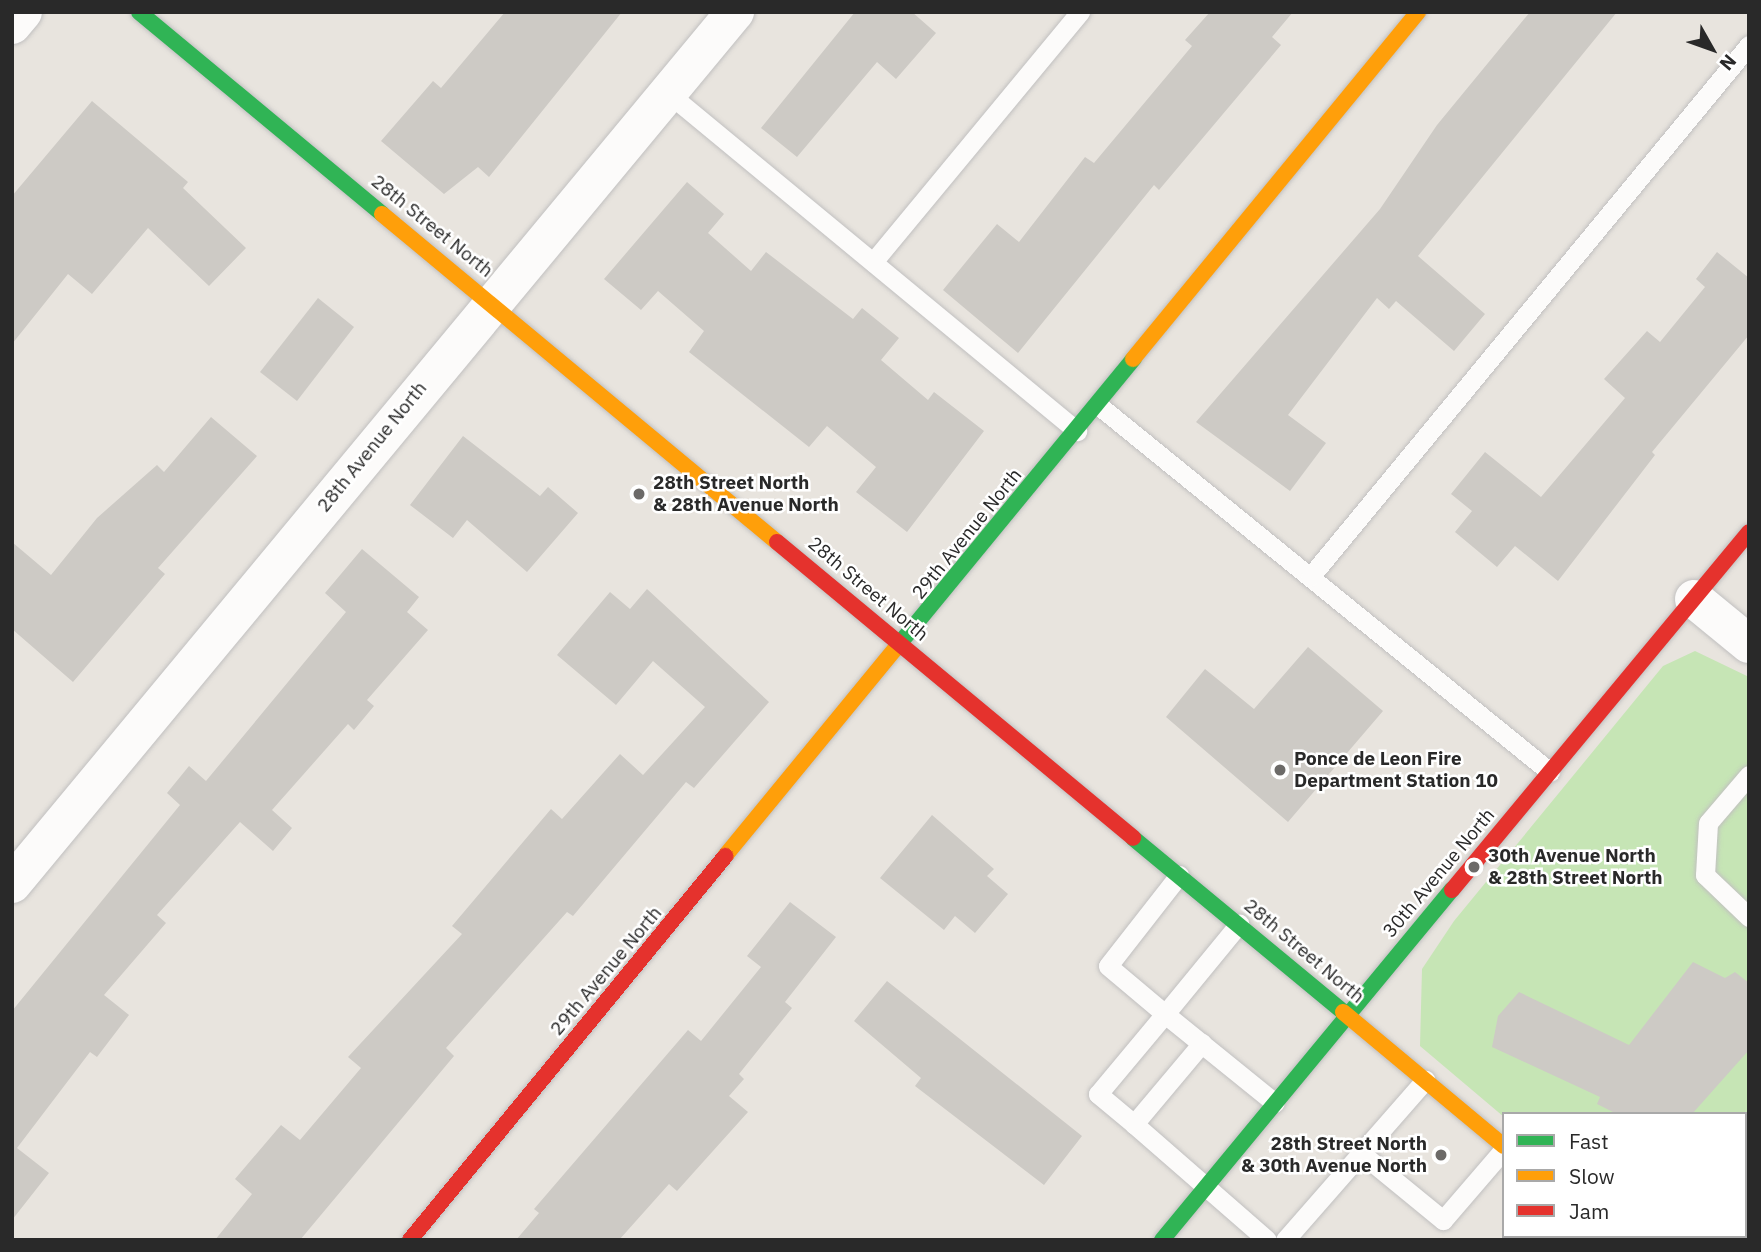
<!DOCTYPE html>
<html>
<head>
<meta charset="utf-8">
<style>
  body { margin:0 }
  #map { position:relative; width:1761px; height:1252px; overflow:hidden; background:#e8e4de; font-family:"IBM Plex Sans",sans-serif }
  div>[style] { position:absolute }
  .green>* { inset:0; background:#c6e5b5 }
  .building>* { inset:0; background:#cdcac5 }
  .roads { filter:drop-shadow(0 0 2px #c1c0c0) drop-shadow(0 0 2px #c1c0c0) }
  .lane>* { height:19px; margin:-9.5px; padding:0 9.5px; transform-origin:9.5px; border-radius:9.5px; background:#fcfbfa }
  .street>* { height:38px; margin:-19px; padding:0 19px; transform-origin:19px; border-radius:19px; background:#fcfbfa }
  .fast>* { height:16px; margin:-8px; padding:0 8px; transform-origin:8px; border-radius:8px; background:#30b455 }
  .slow>* { height:16px; margin:-8px; padding:0 8px; transform-origin:8px; border-radius:8px; background:#ff9f0a }
  .jam>* { height:16px; margin:-8px; padding:0 8px; transform-origin:8px; border-radius:8px; background:#e5322d }
  .dots>* { width:19px; height:19px; translate:-50% -50%; box-sizing:border-box; border:4px solid #fff; border-radius:50% }
  span { translate:-50% -50%; white-space:nowrap; text-align:center; line-height:1.15; -webkit-text-stroke:5px #fff; paint-order:stroke }
  .street-label { font-size:19px; color:#292929 }
  .poi-label { font-size:19px; color:#292929; font-weight:700 }
  .left { translate:0 -50%; text-align:left }
  .right { translate:-100% -50%; text-align:right }
  .frame { position:absolute; inset:0; border:14px solid #292929; pointer-events:none }
  .legend { position:absolute; left:1502px; top:1112px; width:245px; height:126px; box-sizing:border-box; background:#fff; border:2px solid #a9a9a9; margin:0; padding:9px 12px; list-style:none; font-size:21px; color:#292929 }
  .legend li { display:flex; align-items:center; gap:14px; height:35px }
  .legend b { width:35px; border:2px solid #a9a9a9 }
  .north { position:absolute; left:1677px; top:14px; width:70px; height:70px; -webkit-text-stroke:5px #fff; paint-order:stroke; rotate:130deg; font-size:19px; font-weight:700; line-height:28px; text-align:center; color:#292929 }
  .north::after { content:''; display:block; margin:auto; width:24px; height:32px; background:#292929; clip-path:polygon(50% 0,100% 100%,50% 72%,0 100%) }
</style>
</head>
<body>
<div id="map">
  <div class="green">
    <div style="clip-path:polygon(1695px 651px,1749px 677px,1749px 1240px,1642px 1236px,1745px 1236px,1745px 1114px,1504px 1117px,1420px 1046px,1422px 969px,1454px 921px,1663px 666px)"></div>
  </div>
  <div class="building">
    <div style="clip-path:polygon(505px 12px,622px 12px,489px 177px,478px 167px,444px 194px,381px 141px,433px 81px,441px 88px)"></div>
    <div style="clip-path:polygon(855px 12px,912px 12px,936px 33px,896px 79px,877px 62px,797px 157px,761px 128px)"></div>
    <div style="clip-path:polygon(1210px 12px,1293px 12px,1272px 37px,1281px 45px,1159px 190px,1154px 185px,1018px 353px,943px 290px,997px 224px,1019px 242px,1085px 157px,1094px 163px,1192px 46px,1185px 40px)"></div>
    <div style="clip-path:polygon(1530px 12px,1617px 12px,1418px 256px,1485px 314px,1454px 351px,1396px 301px,1389px 309px,1377px 298px,1288px 415px,1326px 443px,1290px 491px,1196px 422px,1380px 209px,1437px 125px)"></div>
    <div style="clip-path:polygon(92px 101px,188px 182px,183px 188px,246px 248px,209px 286px,148px 228px,92px 294px,68px 274px,12px 344px,12px 196px)"></div>
    <div style="clip-path:polygon(687px 182px,724px 214px,708px 233px,751px 271px,766px 252px,853px 319px,862px 308px,899px 338px,881px 360px,928px 400px,934px 392px,984px 431px,907px 532px,856px 492px,876px 467px,827px 426px,809px 447px,689px 352px,704px 331px,658px 291px,641px 310px,604px 279px)"></div>
    <div style="clip-path:polygon(1717px 252px,1749px 278px,1749px 335px,1652px 452px,1655px 455px,1558px 581px,1515px 546px,1497px 567px,1455px 532px,1472px 511px,1451px 494px,1485px 452px,1541px 497px,1625px 398px,1604px 379px,1647px 331px,1660px 342px,1705px 287px,1696px 279px)"></div>
    <div style="clip-path:polygon(318px 298px,354px 327px,297px 401px,260px 372px)"></div>
    <div style="clip-path:polygon(211px 417px,257px 456px,158px 568px,165px 574px,73px 682px,12px 629px,12px 542px,51px 575px,97px 518px,157px 465px,164px 472px)"></div>
    <div style="clip-path:polygon(463px 436px,540px 496px,548px 487px,578px 513px,527px 572px,467px 520px,453px 538px,410px 505px)"></div>
    <div style="clip-path:polygon(362px 549px,419px 597px,407px 612px,428px 630px,367px 700px,374px 706px,354px 730px,348px 724px,272px 810px,292px 828px,273px 851px,240px 822px,157px 915px,166px 923px,104px 995px,129px 1015px,97px 1057px,90px 1052px,17px 1148px,49px 1173px,12px 1220px,12px 1011px,180px 805px,167px 793px,189px 766px,206px 781px,346px 612px,325px 593px)"></div>
    <div style="clip-path:polygon(647px 589px,769px 702px,694px 788px,686px 782px,573px 916px,567px 912px,446px 1048px,454px 1056px,300px 1240px,215px 1240px,252px 1194px,235px 1179px,281px 1125px,300px 1140px,361px 1068px,348px 1057px,462px 934px,452px 926px,551px 809px,562px 819px,620px 754px,643px 775px,705px 707px,653px 661px,616px 705px,557px 655px,610px 592px,630px 609px)"></div>
    <div style="clip-path:polygon(1308px 647px,1383px 711px,1288px 822px,1166px 717px,1205px 669px,1254px 709px)"></div>
    <div style="clip-path:polygon(932px 815px,994px 869px,987px 876px,1008px 894px,975px 933px,955px 916px,944px 930px,880px 878px)"></div>
    <div style="clip-path:polygon(790px 902px,836px 937px,785px 1002px,792px 1008px,739px 1074px,744px 1079px,729px 1096px,748px 1112px,677px 1191px,669px 1184px,619px 1240px,516px 1240px,539px 1213px,534px 1209px,688px 1030px,701px 1041px,761px 967px,747px 956px)"></div>
    <div style="clip-path:polygon(1693px 962px,1725px 978px,1735px 972px,1749px 983px,1749px 1050px,1692px 1114px,1617px 1114px,1597px 1104px,1600px 1097px,1492px 1047px,1498px 1016px,1519px 992px,1629px 1045px)"></div>
    <div style="clip-path:polygon(887px 981px,1082px 1136px,1044px 1185px,915px 1086px,921px 1078px,854px 1021px)"></div>
  </div>
  <div class="roads">
    <div class="lane">
      <div style="left:668px;top:93px;width:531px;rotate:39.57deg"></div>
      <div style="left:873px;top:262px;width:325px;rotate:-50.4deg"></div>
      <div style="left:1098px;top:405px;width:582px;rotate:39.07deg"></div>
      <div style="left:1310px;top:577px;width:690px;rotate:-50.47deg"></div>
      <div style="left:1749px;top:775px;width:63px;rotate:130.5deg"></div>
      <div style="left:1708px;top:823px;width:52px;rotate:93.3deg"></div>
      <div style="left:1705px;top:875px;width:61px;rotate:43.7deg"></div>
      <div style="left:1179px;top:875px;width:115px;rotate:128deg"></div>
      <div style="left:1108px;top:966px;width:75px;rotate:40.1deg"></div>
      <div style="left:1165px;top:1014px;width:117px;rotate:-50.6deg"></div>
      <div style="left:1202px;top:1043px;width:106px;rotate:130deg"></div>
      <div style="left:1134px;top:1124px;width:176px;rotate:41.1deg"></div>
      <div style="left:1134px;top:1124px;width:47px;rotate:-140.2deg"></div>
      <div style="left:1098px;top:1094px;width:104px;rotate:-50.1deg"></div>
      <div style="left:1165px;top:1014px;width:141px;rotate:39deg"></div>
      <div style="left:1361px;top:1153px;width:106px;rotate:39.3deg"></div>
      <div style="left:1443px;top:1220px;width:94px;rotate:-49.3deg"></div>
      <div style="left:1285px;top:1240px;width:213px;rotate:-48.8deg"></div>
    </div>
    <div class="street">
      <div style="left:12px;top:25px;width:17px;rotate:-50deg"></div>
      <div style="left:1694px;top:599px;width:71px;rotate:39.3deg"></div>
      <div style="left:12px;top:884px;width:1133px;rotate:-50.34deg"></div>
    </div>
    <div class="fast">
      <div style="left:139px;top:12px;width:316px;rotate:39.7deg"></div>
      <div style="left:896px;top:648px;width:374px;rotate:-50.6deg"></div>
      <div style="left:1133px;top:838px;width:273px;rotate:39.6deg"></div>
      <div style="left:1162px;top:1240px;width:455px;rotate:-50.4deg"></div>
    </div>
    <div class="slow">
      <div style="left:382px;top:214px;width:513px;rotate:39.71deg"></div>
      <div style="left:1133px;top:359px;width:449px;rotate:-50.6deg"></div>
      <div style="left:725px;top:856px;width:269px;rotate:-50.6deg"></div>
      <div style="left:1343px;top:1012px;width:209px;rotate:39.8deg"></div>
    </div>
    <div class="jam">
      <div style="left:777px;top:542px;width:463px;rotate:39.7deg"></div>
      <div style="left:1452px;top:890px;width:465px;rotate:-50.3deg"></div>
      <div style="left:1612px;top:1236px;width:6px;rotate:39deg"></div>
      <div style="left:410px;top:1240px;width:497px;rotate:-50.6deg"></div>
    </div>
  </div>
  <div class="dots">
    <div style="left:639px;top:494px;background:#6c6a68"></div>
    <div style="left:1280px;top:770px;background:#6c6a68"></div>
    <div style="left:1474px;top:867px;background:#6c6a68"></div>
    <div style="left:1441px;top:1155px;background:#6c6a68"></div>
  </div>
  <div class="street-label">
    <span style="left:432px;top:226px;rotate:39deg">28th Street North</span>
    <span style="left:372px;top:447px;rotate:-51deg">28th Avenue North</span>
    <span style="left:967px;top:534px;rotate:-51deg">29th Avenue North</span>
    <span style="left:868px;top:589px;rotate:40deg">28th Street North</span>
    <span style="left:1439px;top:873px;rotate:-50deg">30th Avenue North</span>
    <span style="left:1304px;top:951px;rotate:40deg">28th Street North</span>
    <span style="left:606px;top:971px;rotate:-50deg">29th Avenue North</span>
  </div>
  <div class="poi-label">
    <span class="left" style="left:653px;top:494px">28th Street North<br>&amp; 28th Avenue North</span>
    <span class="left" style="left:1294px;top:770px">Ponce de Leon Fire<br>Department Station 10</span>
    <span class="left" style="left:1488px;top:867px">30th Avenue North<br>&amp; 28th Street North</span>
    <span class="right" style="left:1427px;top:1155px">28th Street North<br>&amp; 30th Avenue North</span>
  </div>
  <div class="frame"></div>
  <ul class="legend">
  <li><b style="height:9px;background:#30b455"></b>Fast</li>
  <li><b style="height:9px;background:#ff9f0a"></b>Slow</li>
  <li><b style="height:9px;background:#e5322d"></b>Jam</li>
  </ul>
  <div class="north">N</div>
</div>
</body>
</html>
